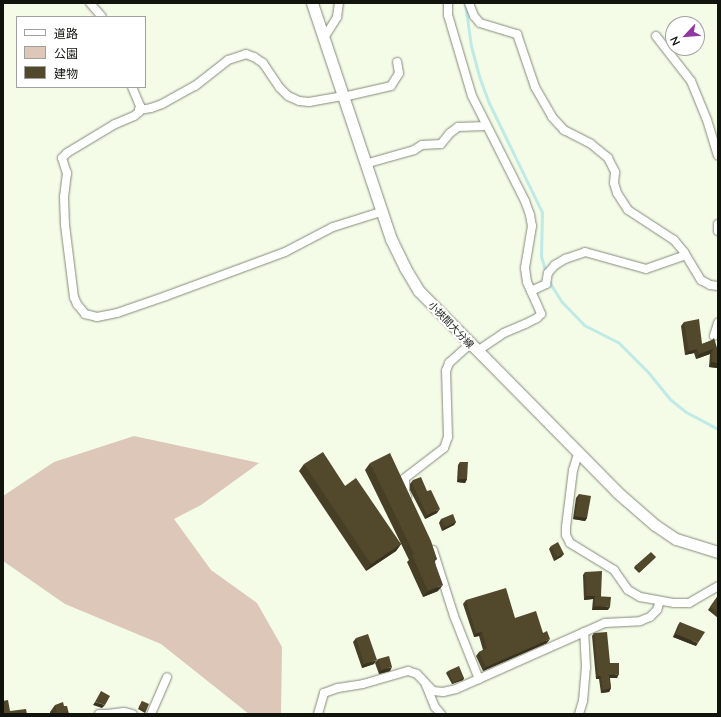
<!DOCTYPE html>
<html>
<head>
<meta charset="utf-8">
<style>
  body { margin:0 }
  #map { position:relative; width:721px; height:717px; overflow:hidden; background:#f4fce8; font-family:Lato,"Noto Sans JP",sans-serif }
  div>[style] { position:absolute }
  .green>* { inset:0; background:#dcc7b8 }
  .stream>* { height:3px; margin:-1.5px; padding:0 1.5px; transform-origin:1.5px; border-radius:1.5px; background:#bfeae6 }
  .roads { filter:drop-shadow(0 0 1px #848a79) drop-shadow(0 0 1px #848a79) }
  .street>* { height:8px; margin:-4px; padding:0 4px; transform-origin:4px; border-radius:4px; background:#fff }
  .secondary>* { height:11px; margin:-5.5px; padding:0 5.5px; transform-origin:5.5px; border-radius:5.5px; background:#fff }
  .wall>* { inset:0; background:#473e26 }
  .shaded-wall>* { inset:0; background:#39321f }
  .building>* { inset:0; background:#52482c }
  span { translate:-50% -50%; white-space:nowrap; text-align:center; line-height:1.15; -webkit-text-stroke:4px #fff; paint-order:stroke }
  .street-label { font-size:10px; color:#11140d }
  .frame { position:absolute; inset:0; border:4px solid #11140d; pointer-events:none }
  .legend { position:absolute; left:16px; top:16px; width:130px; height:72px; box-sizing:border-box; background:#fff; border:1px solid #a0a19e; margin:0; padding:5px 7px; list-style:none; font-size:12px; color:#11140d }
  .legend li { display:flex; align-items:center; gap:8px; height:20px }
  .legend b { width:20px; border:1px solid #a0a19e }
  .north { position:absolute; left:665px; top:16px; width:40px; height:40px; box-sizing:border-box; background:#fff; border:1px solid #a0a19e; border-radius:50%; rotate:244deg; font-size:11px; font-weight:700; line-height:16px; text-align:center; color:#11140d }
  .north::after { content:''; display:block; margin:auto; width:14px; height:18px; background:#9237a2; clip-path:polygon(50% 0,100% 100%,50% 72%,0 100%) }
</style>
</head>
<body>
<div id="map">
  <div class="green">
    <div style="clip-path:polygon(134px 436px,259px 463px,201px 505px,174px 519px,211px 570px,257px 603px,282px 647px,281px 714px,249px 714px,161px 644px,65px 604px,3px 561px,3px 496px,54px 462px)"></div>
  </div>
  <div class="stream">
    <div style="left:465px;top:3px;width:43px;rotate:82.1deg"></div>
    <div style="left:471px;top:46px;width:31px;rotate:75deg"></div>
    <div style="left:479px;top:76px;width:29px;rotate:70deg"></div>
    <div style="left:489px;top:103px;width:121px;rotate:64.1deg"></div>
    <div style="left:542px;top:212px;width:44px;rotate:91.3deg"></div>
    <div style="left:541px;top:256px;width:18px;rotate:74deg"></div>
    <div style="left:548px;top:280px;width:26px;rotate:58deg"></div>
    <div style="left:562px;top:302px;width:32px;rotate:46deg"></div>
    <div style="left:584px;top:325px;width:38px;rotate:27deg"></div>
    <div style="left:618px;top:342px;width:42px;rotate:45deg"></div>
    <div style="left:648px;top:372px;width:36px;rotate:51deg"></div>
    <div style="left:671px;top:400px;width:19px;rotate:39deg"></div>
    <div style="left:686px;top:412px;width:36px;rotate:28deg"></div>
  </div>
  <div class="roads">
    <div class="street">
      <div style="left:90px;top:3px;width:18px;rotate:49deg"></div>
      <div style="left:448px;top:3px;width:12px;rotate:90deg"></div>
      <div style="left:448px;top:15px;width:84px;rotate:73.5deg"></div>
      <div style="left:472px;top:96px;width:118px;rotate:63.2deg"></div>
      <div style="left:525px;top:201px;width:15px;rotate:70deg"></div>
      <div style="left:530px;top:215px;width:11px;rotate:80deg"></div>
      <div style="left:532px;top:226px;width:43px;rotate:99.5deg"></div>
      <div style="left:525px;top:268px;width:14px;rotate:82deg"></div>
      <div style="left:527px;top:282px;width:35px;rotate:66deg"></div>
      <div style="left:541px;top:314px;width:6px;rotate:135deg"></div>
      <div style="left:537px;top:318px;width:13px;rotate:153deg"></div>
      <div style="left:525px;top:324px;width:23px;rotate:157deg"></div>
      <div style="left:504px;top:333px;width:32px;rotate:146deg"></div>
      <div style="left:469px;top:3px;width:14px;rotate:69deg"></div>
      <div style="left:474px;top:16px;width:9px;rotate:49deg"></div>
      <div style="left:480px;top:23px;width:39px;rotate:17deg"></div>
      <div style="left:517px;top:34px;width:56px;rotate:71.2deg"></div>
      <div style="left:535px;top:87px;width:34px;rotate:60deg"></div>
      <div style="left:552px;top:117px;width:18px;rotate:47deg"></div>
      <div style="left:564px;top:130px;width:30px;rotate:27deg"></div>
      <div style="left:591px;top:144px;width:22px;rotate:39deg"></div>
      <div style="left:608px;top:158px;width:16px;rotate:63deg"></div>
      <div style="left:615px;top:172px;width:11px;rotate:95deg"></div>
      <div style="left:614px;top:183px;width:10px;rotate:73deg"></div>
      <div style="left:617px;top:193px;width:20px;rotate:57deg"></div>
      <div style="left:628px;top:210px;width:55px;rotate:33.1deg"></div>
      <div style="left:674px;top:240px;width:16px;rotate:50deg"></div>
      <div style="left:684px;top:252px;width:33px;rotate:59deg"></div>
      <div style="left:701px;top:280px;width:10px;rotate:29deg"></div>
      <div style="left:710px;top:285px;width:8px;rotate:7deg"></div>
      <div style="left:656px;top:36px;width:57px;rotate:52.1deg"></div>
      <div style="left:691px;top:81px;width:42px;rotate:67.7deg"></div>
      <div style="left:707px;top:120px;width:37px;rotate:73deg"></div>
      <div style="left:324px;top:38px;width:25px;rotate:-58deg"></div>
      <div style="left:337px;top:17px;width:14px;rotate:-82deg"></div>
      <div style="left:132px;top:87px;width:21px;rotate:67deg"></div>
      <div style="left:140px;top:106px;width:6px;rotate:99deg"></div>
      <div style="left:139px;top:112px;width:6px;rotate:141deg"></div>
      <div style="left:134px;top:116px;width:21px;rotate:157deg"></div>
      <div style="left:115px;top:124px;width:56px;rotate:148.9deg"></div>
      <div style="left:67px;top:153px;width:7px;rotate:135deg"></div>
      <div style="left:62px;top:158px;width:16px;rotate:72deg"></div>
      <div style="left:67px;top:173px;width:24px;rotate:97deg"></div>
      <div style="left:64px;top:197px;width:28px;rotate:88deg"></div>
      <div style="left:65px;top:225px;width:73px;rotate:82.9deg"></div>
      <div style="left:74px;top:297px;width:8px;rotate:67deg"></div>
      <div style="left:77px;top:304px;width:13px;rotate:51deg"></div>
      <div style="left:85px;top:314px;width:12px;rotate:14deg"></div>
      <div style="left:97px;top:317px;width:20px;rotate:-11deg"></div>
      <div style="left:117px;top:313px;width:52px;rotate:-19.1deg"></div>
      <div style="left:166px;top:296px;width:127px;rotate:-20.3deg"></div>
      <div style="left:285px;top:252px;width:54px;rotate:-27.5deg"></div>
      <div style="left:333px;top:227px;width:50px;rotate:-17.4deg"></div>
      <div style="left:343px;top:97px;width:49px;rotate:-12.9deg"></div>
      <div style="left:391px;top:86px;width:15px;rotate:-58deg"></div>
      <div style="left:399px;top:73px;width:11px;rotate:-100deg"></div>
      <div style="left:139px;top:110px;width:12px;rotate:-9deg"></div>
      <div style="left:151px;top:108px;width:12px;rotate:-20deg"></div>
      <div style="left:162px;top:104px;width:38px;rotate:-29deg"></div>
      <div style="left:195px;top:86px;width:42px;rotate:-38.2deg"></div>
      <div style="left:228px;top:60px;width:19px;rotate:-18deg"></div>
      <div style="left:246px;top:54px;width:9px;rotate:21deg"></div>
      <div style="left:254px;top:57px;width:11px;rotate:34deg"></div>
      <div style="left:263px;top:63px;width:30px;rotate:56deg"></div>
      <div style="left:280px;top:88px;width:11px;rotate:45deg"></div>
      <div style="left:288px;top:96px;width:12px;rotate:24deg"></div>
      <div style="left:299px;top:101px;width:10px;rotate:6deg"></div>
      <div style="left:309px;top:102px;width:35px;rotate:-10deg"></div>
      <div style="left:365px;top:164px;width:51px;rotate:-15.9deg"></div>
      <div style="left:414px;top:150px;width:9px;rotate:-32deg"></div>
      <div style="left:422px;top:145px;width:19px;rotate:-3deg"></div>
      <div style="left:441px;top:144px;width:14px;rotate:-51deg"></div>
      <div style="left:450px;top:133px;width:10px;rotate:-37deg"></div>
      <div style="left:458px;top:127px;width:28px;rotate:-2deg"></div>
      <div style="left:718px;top:224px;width:7px;rotate:90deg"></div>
      <div style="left:531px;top:291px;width:17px;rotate:-25deg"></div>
      <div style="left:546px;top:284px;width:11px;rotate:-80deg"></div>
      <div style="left:548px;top:273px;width:11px;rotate:-49deg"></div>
      <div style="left:555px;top:265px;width:12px;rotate:-31deg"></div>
      <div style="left:565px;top:259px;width:21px;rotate:-19deg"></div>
      <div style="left:585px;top:252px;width:63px;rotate:15.6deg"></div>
      <div style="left:646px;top:269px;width:42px;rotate:-19.3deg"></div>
      <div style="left:714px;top:336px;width:14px;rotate:-73deg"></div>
      <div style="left:578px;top:454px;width:17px;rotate:107deg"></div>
      <div style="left:573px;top:470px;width:57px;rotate:97deg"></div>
      <div style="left:566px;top:527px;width:8px;rotate:90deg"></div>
      <div style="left:566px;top:535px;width:9px;rotate:63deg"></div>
      <div style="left:570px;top:543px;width:52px;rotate:31.5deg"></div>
      <div style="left:614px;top:570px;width:24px;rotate:55deg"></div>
      <div style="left:628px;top:590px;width:14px;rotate:30deg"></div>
      <div style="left:640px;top:597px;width:35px;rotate:10deg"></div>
      <div style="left:674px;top:603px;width:15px"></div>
      <div style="left:689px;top:603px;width:34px;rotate:-30deg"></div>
      <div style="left:407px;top:496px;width:5px;rotate:-112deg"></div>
      <div style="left:405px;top:491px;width:13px;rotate:-90deg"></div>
      <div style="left:405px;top:478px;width:49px;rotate:-37.6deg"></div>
      <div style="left:444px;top:448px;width:12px;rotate:-70deg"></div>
      <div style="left:448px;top:437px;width:66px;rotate:-91.7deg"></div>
      <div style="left:446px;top:371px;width:9px;rotate:-69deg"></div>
      <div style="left:449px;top:363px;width:28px;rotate:-42deg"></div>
      <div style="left:433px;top:550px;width:69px;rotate:72.3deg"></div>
      <div style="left:454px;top:616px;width:68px;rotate:68.4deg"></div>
      <div style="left:426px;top:685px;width:24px;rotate:68deg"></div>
      <div style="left:435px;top:707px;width:9px;rotate:49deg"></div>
      <div style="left:99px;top:714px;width:6px"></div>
      <div style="left:107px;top:714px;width:17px;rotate:-7deg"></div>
      <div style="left:124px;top:712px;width:9px;rotate:13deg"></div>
      <div style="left:151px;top:714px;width:40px;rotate:-66.6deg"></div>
      <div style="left:318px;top:714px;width:22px;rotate:-74deg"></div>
      <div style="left:324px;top:693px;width:15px;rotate:-20deg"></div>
      <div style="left:338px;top:688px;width:25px;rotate:-9deg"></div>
      <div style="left:363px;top:684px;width:47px;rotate:-16.1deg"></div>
      <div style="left:408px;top:671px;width:9px;rotate:18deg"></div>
      <div style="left:417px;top:674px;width:23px;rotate:47deg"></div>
      <div style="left:433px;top:691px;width:10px;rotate:6deg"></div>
      <div style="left:443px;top:692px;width:13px;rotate:-13deg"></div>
      <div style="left:456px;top:689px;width:163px;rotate:-23.9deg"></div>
      <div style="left:605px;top:623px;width:35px;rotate:-3deg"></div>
      <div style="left:640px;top:621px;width:11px;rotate:-22deg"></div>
      <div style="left:650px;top:617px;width:10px;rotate:-45deg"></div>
      <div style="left:657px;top:610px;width:9px;rotate:-72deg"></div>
      <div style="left:579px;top:714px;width:14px;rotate:-73deg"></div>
      <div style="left:583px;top:701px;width:34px;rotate:-85deg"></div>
      <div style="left:586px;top:667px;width:35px;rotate:-93deg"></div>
    </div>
    <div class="secondary">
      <div style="left:312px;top:3px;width:249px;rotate:71.5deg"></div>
      <div style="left:391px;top:239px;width:32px;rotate:64deg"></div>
      <div style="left:405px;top:268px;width:27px;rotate:59deg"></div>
      <div style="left:419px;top:291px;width:282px;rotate:45.4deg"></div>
      <div style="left:617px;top:492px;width:50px;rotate:41deg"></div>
      <div style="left:655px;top:525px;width:25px;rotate:34deg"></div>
      <div style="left:676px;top:539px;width:44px;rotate:17.2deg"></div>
    </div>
  </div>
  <div class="wall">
    <div style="clip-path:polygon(684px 322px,702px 344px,712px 340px,714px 338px,718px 368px,709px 367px,710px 354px,696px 359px,694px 353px,685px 355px,681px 326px)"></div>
    <div style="clip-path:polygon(460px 462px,467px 479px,465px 483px,457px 482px,458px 465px)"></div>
    <div style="clip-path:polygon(370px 463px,437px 559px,435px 561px,438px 591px,423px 597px,407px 562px,409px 560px,365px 470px)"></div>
    <div style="clip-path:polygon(304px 464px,345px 486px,401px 544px,396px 551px,366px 571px,299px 471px)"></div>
    <div style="clip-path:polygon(413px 480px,437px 513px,425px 519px,410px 490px,410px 484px)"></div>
    <div style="clip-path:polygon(579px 494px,587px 518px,585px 521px,573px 519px,576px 498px)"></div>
    <div style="clip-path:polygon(441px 519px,456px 522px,454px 525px,442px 531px,439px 523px)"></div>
    <div style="clip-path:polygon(551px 546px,564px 554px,561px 557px,554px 561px,549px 549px)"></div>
    <div style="clip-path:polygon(656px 557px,639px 573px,634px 568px,635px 566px)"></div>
    <div style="clip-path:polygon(585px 572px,601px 597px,608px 610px,592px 610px,593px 599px,584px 600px,583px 575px)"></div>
    <div style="clip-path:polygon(717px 597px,718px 598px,718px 618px,708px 610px)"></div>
    <div style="clip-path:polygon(466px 600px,515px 618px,543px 633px,547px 643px,483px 671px,476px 656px,479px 652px,483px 650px,479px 636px,474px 637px,463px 604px)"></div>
    <div style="clip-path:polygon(680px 622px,696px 646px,673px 637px,678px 625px)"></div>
    <div style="clip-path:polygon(594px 633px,617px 678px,610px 678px,611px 688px,609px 692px,601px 693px,599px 679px,596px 679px,592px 636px)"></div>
    <div style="clip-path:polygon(356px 638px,374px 664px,362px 668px,353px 642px)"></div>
    <div style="clip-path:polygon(378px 659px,390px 671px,379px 674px,375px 663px)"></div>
    <div style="clip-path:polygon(448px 671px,464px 678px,463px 680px,452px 684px,446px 673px)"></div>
    <div style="clip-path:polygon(142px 701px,146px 711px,145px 713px,138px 709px)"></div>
    <div style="clip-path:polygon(55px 705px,64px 706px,69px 714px,50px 714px,50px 712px)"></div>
  </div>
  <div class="shaded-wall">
    <div style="clip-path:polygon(697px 349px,694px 353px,685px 355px,689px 351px)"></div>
    <div style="clip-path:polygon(713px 349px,710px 354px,696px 359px,699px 354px)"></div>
    <div style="clip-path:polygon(712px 362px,718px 363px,718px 368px,709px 367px)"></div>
    <div style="clip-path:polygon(459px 479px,467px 479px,465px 483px,457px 482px)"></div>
    <div style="clip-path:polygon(440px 509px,437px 513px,425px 519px,427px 515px)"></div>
    <div style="clip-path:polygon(575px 516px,587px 518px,585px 521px,573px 519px)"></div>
    <div style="clip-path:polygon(456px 522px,454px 525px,442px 531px,445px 527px)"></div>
    <div style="clip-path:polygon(401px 544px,396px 551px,366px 571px,371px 564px)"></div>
    <div style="clip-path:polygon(564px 554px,561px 557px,554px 561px,557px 557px)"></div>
    <div style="clip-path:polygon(443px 585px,438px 591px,423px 597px,428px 591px)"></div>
    <div style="clip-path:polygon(587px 596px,601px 596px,599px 599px,595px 596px,593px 599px,584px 600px)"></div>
    <div style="clip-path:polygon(595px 606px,610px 607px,608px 610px,592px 610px)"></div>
    <div style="clip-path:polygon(482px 632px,479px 636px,474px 637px,476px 633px)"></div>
    <div style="clip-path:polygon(676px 634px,698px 643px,696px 646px,673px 637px)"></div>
    <div style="clip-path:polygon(550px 639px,547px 643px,483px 671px,486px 667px)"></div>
    <div style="clip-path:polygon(377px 660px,374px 664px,362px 668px,364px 664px)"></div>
    <div style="clip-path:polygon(392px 667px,390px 671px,379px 674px,381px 670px)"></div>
    <div style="clip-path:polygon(619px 674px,617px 678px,607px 678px,609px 675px)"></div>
    <div style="clip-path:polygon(598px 676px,601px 676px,599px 679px,596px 679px)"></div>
    <div style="clip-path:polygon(464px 678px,463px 680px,452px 684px,453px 683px)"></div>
    <div style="clip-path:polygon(611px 688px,609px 692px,601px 693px,603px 690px)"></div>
    <div style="clip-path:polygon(95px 702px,105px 705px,102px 708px,93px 705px)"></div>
  </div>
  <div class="building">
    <div style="clip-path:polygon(699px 319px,702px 344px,713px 340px,714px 338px,718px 351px,718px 363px,712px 362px,713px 349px,699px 354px,697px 349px,689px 351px,684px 322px)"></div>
    <div style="clip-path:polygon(323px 452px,345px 486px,356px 478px,401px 544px,371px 564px,304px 464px)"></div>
    <div style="clip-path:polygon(390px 453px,431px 541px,437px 559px,434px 560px,443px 585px,428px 591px,412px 555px,414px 554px,370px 463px)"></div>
    <div style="clip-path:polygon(460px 462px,468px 462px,467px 479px,459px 479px)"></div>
    <div style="clip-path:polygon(421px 477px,427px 491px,431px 490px,440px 509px,427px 515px,413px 486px,413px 480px)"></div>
    <div style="clip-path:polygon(579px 494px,591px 496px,587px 518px,575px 516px)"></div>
    <div style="clip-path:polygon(453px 514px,456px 522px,445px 527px,441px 519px)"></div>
    <div style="clip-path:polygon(558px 542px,564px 554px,557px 557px,551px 546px)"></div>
    <div style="clip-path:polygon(651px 552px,656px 557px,640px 572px,635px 566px)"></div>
    <div style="clip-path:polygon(602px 571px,601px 596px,587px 596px,585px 572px)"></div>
    <div style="clip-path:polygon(506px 588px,515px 618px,536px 611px,543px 633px,547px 631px,550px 639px,486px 667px,479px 652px,487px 648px,482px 632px,476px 633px,466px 600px)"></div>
    <div style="clip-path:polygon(595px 596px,611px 597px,610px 607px,595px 606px)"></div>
    <div style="clip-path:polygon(717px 597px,718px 598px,718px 613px,710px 607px)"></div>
    <div style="clip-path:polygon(680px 622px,705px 632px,698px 643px,676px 634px)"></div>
    <div style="clip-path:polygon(607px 632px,610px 663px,619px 663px,619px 674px,609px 675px,611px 688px,603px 690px,601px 676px,598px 676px,594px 633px)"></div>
    <div style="clip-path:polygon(368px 634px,377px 660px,364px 664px,356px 638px)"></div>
    <div style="clip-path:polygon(389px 656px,392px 667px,381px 670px,378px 659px)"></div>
    <div style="clip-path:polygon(459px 666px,464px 678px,453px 683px,448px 671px)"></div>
    <div style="clip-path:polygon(101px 691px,110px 696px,105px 705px,95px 702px)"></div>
    <div style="clip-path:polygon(8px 700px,10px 711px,26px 709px,27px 714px,3px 714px,3px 701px)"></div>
    <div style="clip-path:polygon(142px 701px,149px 704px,146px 711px,139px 707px)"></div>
    <div style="clip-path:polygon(63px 702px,64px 706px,67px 706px,69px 714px,57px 714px,55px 705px)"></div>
  </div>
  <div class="street-label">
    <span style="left:451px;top:325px;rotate:46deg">小挾間大分線</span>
  </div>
  <div class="frame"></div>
  <ul class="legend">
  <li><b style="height:5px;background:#fff"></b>道路</li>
  <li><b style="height:11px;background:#dcc7b8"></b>公園</li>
  <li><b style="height:11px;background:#52482c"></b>建物</li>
  </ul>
  <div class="north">N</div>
</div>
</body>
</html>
